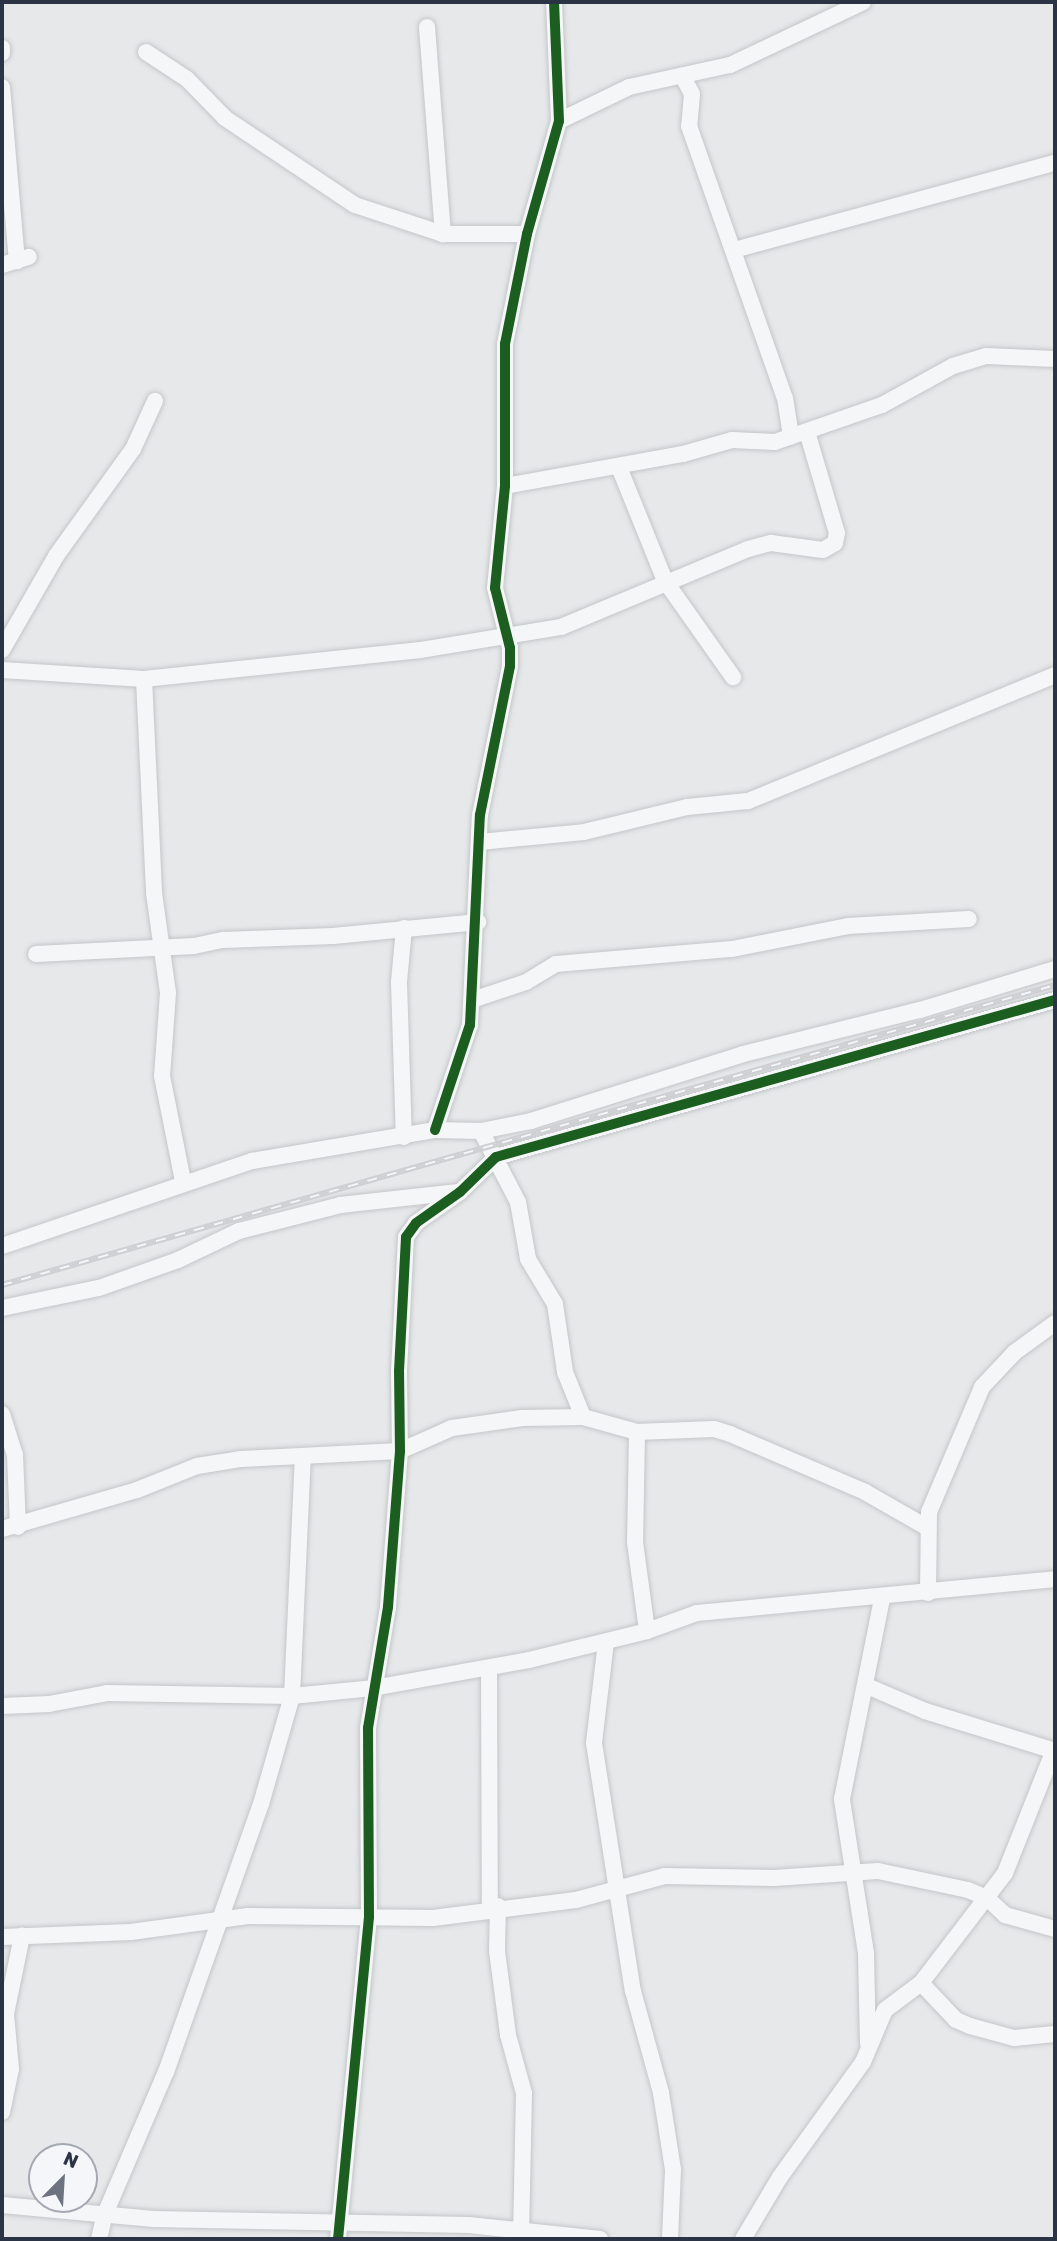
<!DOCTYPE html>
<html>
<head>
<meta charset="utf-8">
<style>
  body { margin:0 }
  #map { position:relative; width:1057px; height:2241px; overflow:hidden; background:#e6e8ea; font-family:Rubik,sans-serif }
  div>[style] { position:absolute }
  .roads { filter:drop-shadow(0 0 2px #c4c6c8) drop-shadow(0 0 2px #c4c6c8) }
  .minor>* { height:16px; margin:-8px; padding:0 8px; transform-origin:8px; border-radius:8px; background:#f5f6f7 }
  .rail>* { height:6px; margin-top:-3px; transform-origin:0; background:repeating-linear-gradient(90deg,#f4f6f9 0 10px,#cecfd2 0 20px); box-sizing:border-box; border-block:2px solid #cecfd2 }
  .cycleway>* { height:10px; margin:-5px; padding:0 5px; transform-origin:5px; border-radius:5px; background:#1b5e20 }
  span { translate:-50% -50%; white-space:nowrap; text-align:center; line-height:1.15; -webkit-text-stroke:6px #f4f6f9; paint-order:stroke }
  .frame { position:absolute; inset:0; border:4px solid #2b3445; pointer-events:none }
  .north { position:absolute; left:28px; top:2143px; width:70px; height:70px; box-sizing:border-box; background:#f4f6f9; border:2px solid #a4a8b1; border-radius:50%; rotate:24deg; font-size:19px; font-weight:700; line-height:28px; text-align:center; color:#2b3445 }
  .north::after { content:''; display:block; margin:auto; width:24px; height:32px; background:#6c737f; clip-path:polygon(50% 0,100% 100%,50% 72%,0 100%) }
</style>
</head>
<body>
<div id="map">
  <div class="roads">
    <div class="minor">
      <div style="left:427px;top:27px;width:208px;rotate:85.6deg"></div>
      <div style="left:146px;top:52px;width:49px;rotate:33.4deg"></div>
      <div style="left:187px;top:79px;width:54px;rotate:45.7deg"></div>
      <div style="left:225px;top:118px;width:156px;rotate:33.8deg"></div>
      <div style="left:355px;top:205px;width:93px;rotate:18.2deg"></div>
      <div style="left:443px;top:234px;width:84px"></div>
      <div style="left:2px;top:53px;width:5px;rotate:-90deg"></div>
      <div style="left:683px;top:77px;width:19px;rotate:62deg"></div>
      <div style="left:692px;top:94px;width:32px;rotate:95deg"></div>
      <div style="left:689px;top:126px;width:288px;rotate:70.6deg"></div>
      <div style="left:785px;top:398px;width:39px;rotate:81deg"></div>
      <div style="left:2px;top:87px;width:175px;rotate:85.1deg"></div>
      <div style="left:559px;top:121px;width:78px;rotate:-25.9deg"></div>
      <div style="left:629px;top:87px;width:103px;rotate:-12.3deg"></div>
      <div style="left:730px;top:65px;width:147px;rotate:-25.3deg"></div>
      <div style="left:734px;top:250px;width:333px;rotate:-15.2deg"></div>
      <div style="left:2px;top:265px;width:28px;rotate:-17deg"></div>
      <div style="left:619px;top:467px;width:123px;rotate:68deg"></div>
      <div style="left:665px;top:581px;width:118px;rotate:54.7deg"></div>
      <div style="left:505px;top:486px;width:181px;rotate:-10.2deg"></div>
      <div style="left:683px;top:454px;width:51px;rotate:-15.9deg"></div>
      <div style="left:732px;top:440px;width:43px;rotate:2.7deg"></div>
      <div style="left:775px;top:442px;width:113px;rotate:-19.1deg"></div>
      <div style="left:882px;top:405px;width:81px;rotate:-28.8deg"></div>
      <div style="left:953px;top:366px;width:34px;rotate:-17deg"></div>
      <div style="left:986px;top:356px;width:69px;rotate:2.5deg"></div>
      <div style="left:2px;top:650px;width:108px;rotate:-60.1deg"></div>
      <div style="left:56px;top:556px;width:132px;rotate:-54.3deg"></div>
      <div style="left:133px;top:449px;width:53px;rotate:-65.4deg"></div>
      <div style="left:2px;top:670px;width:142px;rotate:3.6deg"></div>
      <div style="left:144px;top:679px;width:278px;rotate:-6deg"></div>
      <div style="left:420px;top:650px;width:143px;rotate:-9.3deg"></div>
      <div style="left:561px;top:627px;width:203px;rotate:-22.6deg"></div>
      <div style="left:748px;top:549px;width:24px;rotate:-15deg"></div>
      <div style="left:771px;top:543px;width:52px;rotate:7.7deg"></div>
      <div style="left:823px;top:550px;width:14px;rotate:-30deg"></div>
      <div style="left:835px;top:543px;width:10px;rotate:-79deg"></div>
      <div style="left:837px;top:533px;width:105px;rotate:-106.5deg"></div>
      <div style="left:144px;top:679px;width:214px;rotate:87.3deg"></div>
      <div style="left:154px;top:893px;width:101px;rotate:82deg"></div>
      <div style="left:168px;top:993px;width:83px;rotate:94.1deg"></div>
      <div style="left:162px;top:1076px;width:107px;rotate:78.7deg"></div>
      <div style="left:479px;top:842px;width:105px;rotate:-5.4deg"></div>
      <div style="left:584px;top:832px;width:106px;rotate:-13.6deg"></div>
      <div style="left:687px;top:807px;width:61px;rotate:-5.6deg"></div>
      <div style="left:748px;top:801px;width:332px;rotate:-22.3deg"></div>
      <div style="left:404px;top:928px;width:54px;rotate:95.3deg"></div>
      <div style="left:399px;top:982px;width:155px;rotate:88.2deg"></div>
      <div style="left:36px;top:954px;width:158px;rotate:-2.9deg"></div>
      <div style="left:194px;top:946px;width:30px;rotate:-12deg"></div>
      <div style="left:223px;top:940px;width:110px;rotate:-2.1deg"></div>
      <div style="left:333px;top:936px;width:146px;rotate:-5.5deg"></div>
      <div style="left:472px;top:1000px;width:57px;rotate:-18.4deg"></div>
      <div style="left:526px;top:982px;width:35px;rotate:-31deg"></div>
      <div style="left:556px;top:964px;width:177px;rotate:-4.9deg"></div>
      <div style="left:732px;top:949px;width:118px;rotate:-11.2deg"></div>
      <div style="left:848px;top:926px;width:121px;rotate:-3.3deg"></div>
      <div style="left:435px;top:1130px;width:111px;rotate:-71.6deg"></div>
      <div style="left:470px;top:1025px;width:210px;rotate:-87.3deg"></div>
      <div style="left:480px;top:815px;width:152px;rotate:-78.6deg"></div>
      <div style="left:510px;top:666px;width:18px;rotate:-90deg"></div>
      <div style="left:510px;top:648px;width:62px;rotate:-104deg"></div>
      <div style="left:495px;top:588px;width:102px;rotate:-84.4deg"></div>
      <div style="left:505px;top:486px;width:142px;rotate:-90deg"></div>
      <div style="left:505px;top:344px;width:112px;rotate:-78.7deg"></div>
      <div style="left:527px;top:234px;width:117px;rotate:-74.2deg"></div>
      <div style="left:559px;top:121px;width:119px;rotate:-92.4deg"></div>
      <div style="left:481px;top:1131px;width:80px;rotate:62.5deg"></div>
      <div style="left:518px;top:1202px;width:58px;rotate:80deg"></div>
      <div style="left:528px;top:1259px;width:52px;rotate:59deg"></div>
      <div style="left:555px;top:1304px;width:69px;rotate:81.6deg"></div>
      <div style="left:565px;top:1372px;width:48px;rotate:68.2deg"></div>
      <div style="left:2px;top:1246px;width:264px;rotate:-18.8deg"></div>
      <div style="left:252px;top:1161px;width:186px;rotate:-9.6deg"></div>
      <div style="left:435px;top:1130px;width:46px;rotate:1.2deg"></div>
      <div style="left:481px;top:1131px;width:51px;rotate:-11.3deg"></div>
      <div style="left:531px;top:1121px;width:222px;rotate:-17.5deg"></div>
      <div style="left:743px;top:1054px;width:182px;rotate:-14deg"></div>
      <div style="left:920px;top:1010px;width:141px;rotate:-16.9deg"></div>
      <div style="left:2px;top:1308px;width:99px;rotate:-11.7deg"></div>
      <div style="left:99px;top:1288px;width:84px;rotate:-19.5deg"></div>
      <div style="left:178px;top:1260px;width:68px;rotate:-25.4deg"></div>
      <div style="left:239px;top:1231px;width:104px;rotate:-14.4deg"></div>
      <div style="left:340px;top:1205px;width:119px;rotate:-6.3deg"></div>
      <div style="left:2px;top:1414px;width:43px;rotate:72.4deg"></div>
      <div style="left:15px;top:1455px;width:72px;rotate:87.6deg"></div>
      <div style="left:637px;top:1432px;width:110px;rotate:91deg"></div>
      <div style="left:635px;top:1542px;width:90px;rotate:82.3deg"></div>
      <div style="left:2px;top:1529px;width:141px;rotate:-16.1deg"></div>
      <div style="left:137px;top:1490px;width:65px;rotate:-21.8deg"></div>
      <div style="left:197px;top:1466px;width:45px;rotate:-9deg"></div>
      <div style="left:241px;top:1459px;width:159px;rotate:-2.9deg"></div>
      <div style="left:400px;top:1451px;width:57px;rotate:-23.9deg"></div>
      <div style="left:452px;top:1428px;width:71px;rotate:-8.1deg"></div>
      <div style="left:522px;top:1418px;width:61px;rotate:-0.9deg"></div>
      <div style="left:583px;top:1417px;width:56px;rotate:15.5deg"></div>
      <div style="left:637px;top:1432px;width:77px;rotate:-2.2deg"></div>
      <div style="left:714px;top:1429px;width:17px;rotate:17deg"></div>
      <div style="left:730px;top:1434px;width:147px;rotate:23.2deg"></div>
      <div style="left:865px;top:1492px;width:70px;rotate:29.8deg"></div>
      <div style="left:928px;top:1593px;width:81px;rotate:-89.3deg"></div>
      <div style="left:929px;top:1512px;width:136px;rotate:-67deg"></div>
      <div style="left:982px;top:1387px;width:48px;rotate:-46.7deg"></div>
      <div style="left:1015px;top:1352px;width:49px;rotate:-35.9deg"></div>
      <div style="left:606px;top:1642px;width:102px;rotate:96.8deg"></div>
      <div style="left:594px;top:1743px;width:251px;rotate:81.1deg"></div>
      <div style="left:633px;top:1991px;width:106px;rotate:74.6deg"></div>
      <div style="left:661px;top:2093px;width:78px;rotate:81.1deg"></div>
      <div style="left:673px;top:2170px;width:69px;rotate:92.5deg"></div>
      <div style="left:489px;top:1668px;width:240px;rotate:89.8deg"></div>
      <div style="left:867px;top:1686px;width:63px;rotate:23.3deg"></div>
      <div style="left:925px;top:1711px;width:136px;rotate:17.1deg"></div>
      <div style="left:2px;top:1706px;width:47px;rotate:-2.4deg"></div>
      <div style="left:49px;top:1704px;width:59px;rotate:-10.7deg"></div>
      <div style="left:107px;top:1693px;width:185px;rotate:0.9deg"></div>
      <div style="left:292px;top:1696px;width:81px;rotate:-5.6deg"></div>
      <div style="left:373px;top:1688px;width:158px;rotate:-10.2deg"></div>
      <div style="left:529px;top:1660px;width:122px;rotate:-13.8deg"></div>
      <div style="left:647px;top:1631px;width:53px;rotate:-19.8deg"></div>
      <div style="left:697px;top:1613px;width:360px;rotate:-5.4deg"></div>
      <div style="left:498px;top:1906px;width:45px;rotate:91.3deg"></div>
      <div style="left:497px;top:1951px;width:85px;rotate:82.5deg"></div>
      <div style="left:508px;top:2035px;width:60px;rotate:74.6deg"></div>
      <div style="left:524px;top:2093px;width:138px;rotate:91.2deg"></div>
      <div style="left:2px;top:1937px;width:129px;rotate:-2.2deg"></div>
      <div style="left:131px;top:1932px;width:118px;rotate:-7.8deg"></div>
      <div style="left:248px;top:1916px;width:185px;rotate:0.6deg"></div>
      <div style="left:433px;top:1918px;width:144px;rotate:-7.2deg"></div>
      <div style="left:576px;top:1900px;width:92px;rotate:-15.1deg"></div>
      <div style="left:665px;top:1876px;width:109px;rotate:1.1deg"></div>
      <div style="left:774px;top:1878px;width:104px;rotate:-3.9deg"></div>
      <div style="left:878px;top:1871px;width:92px;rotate:11.9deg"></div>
      <div style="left:968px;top:1890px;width:21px;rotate:23deg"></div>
      <div style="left:987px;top:1898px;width:25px;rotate:43deg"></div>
      <div style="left:1005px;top:1915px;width:52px;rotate:15.6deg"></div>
      <div style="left:921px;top:1983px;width:51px;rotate:46.6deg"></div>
      <div style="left:956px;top:2020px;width:15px;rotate:23deg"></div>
      <div style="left:970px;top:2026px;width:46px;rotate:15.3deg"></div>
      <div style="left:1014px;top:2038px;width:41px;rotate:-5.6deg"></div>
      <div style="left:868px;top:2043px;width:90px;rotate:-91.3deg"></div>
      <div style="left:866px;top:1953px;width:156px;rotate:-98.9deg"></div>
      <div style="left:842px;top:1799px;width:205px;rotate:-78.7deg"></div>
      <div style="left:2px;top:2112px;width:44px;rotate:-78.2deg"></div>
      <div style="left:11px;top:2069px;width:55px;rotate:-95.2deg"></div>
      <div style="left:6px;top:2014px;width:80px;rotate:-78.4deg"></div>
      <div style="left:2px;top:2205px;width:152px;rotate:5.3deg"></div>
      <div style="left:153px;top:2219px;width:316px;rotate:1.1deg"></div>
      <div style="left:469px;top:2225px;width:132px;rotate:6.1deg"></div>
      <div style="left:99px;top:2239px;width:26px;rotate:-77deg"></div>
      <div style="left:105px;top:2214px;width:155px;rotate:-66.8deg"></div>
      <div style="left:166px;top:2072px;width:284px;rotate:-70.5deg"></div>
      <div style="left:261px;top:1804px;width:112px;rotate:-74deg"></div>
      <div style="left:292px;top:1696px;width:238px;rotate:-87.4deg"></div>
      <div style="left:338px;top:2239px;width:323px;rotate:-84.5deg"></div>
      <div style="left:369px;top:1917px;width:189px;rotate:-90.3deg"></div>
      <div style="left:368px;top:1728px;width:123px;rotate:-80.6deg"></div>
      <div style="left:388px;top:1607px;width:156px;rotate:-85.6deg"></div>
      <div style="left:400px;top:1451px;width:80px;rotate:-90.7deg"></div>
      <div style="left:399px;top:1371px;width:134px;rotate:-87deg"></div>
      <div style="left:406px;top:1237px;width:17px;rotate:-54deg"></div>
      <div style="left:416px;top:1223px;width:54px;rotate:-35.2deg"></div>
      <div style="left:460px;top:1192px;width:50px;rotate:-44.2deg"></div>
      <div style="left:496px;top:1157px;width:581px;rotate:-15.69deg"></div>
      <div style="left:743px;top:2239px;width:72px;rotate:-59.2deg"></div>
      <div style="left:780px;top:2177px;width:142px;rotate:-54.2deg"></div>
      <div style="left:863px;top:2062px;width:56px;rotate:-67.1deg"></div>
      <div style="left:885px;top:2010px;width:45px;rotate:-36.9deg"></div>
      <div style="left:921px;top:1983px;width:138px;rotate:-52.6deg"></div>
      <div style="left:1005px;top:1873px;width:132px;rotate:-68.3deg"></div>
    </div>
  </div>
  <div class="rail">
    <div style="left:2px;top:1285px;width:1095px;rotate:-15.9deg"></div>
  </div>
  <div class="cycleway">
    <div style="left:435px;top:1130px;width:111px;rotate:-71.6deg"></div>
    <div style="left:470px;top:1025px;width:210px;rotate:-87.3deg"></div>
    <div style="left:480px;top:815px;width:152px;rotate:-78.6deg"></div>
    <div style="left:510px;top:666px;width:18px;rotate:-90deg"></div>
    <div style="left:510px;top:648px;width:62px;rotate:-104deg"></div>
    <div style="left:495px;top:588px;width:102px;rotate:-84.4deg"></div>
    <div style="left:505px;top:486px;width:142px;rotate:-90deg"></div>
    <div style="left:505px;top:344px;width:112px;rotate:-78.7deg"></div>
    <div style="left:527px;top:234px;width:117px;rotate:-74.2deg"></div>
    <div style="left:559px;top:121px;width:119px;rotate:-92.4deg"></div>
    <div style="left:338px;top:2239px;width:323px;rotate:-84.5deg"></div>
    <div style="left:369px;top:1917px;width:189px;rotate:-90.3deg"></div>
    <div style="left:368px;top:1728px;width:123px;rotate:-80.6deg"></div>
    <div style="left:388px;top:1607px;width:156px;rotate:-85.6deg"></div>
    <div style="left:400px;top:1451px;width:80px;rotate:-90.7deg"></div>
    <div style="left:399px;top:1371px;width:134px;rotate:-87deg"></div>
    <div style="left:406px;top:1237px;width:17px;rotate:-54deg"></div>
    <div style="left:416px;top:1223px;width:54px;rotate:-35.2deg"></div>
    <div style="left:460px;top:1192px;width:50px;rotate:-44.2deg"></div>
    <div style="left:496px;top:1157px;width:581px;rotate:-15.69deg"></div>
  </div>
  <div class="frame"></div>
  <div class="north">N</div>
</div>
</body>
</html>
